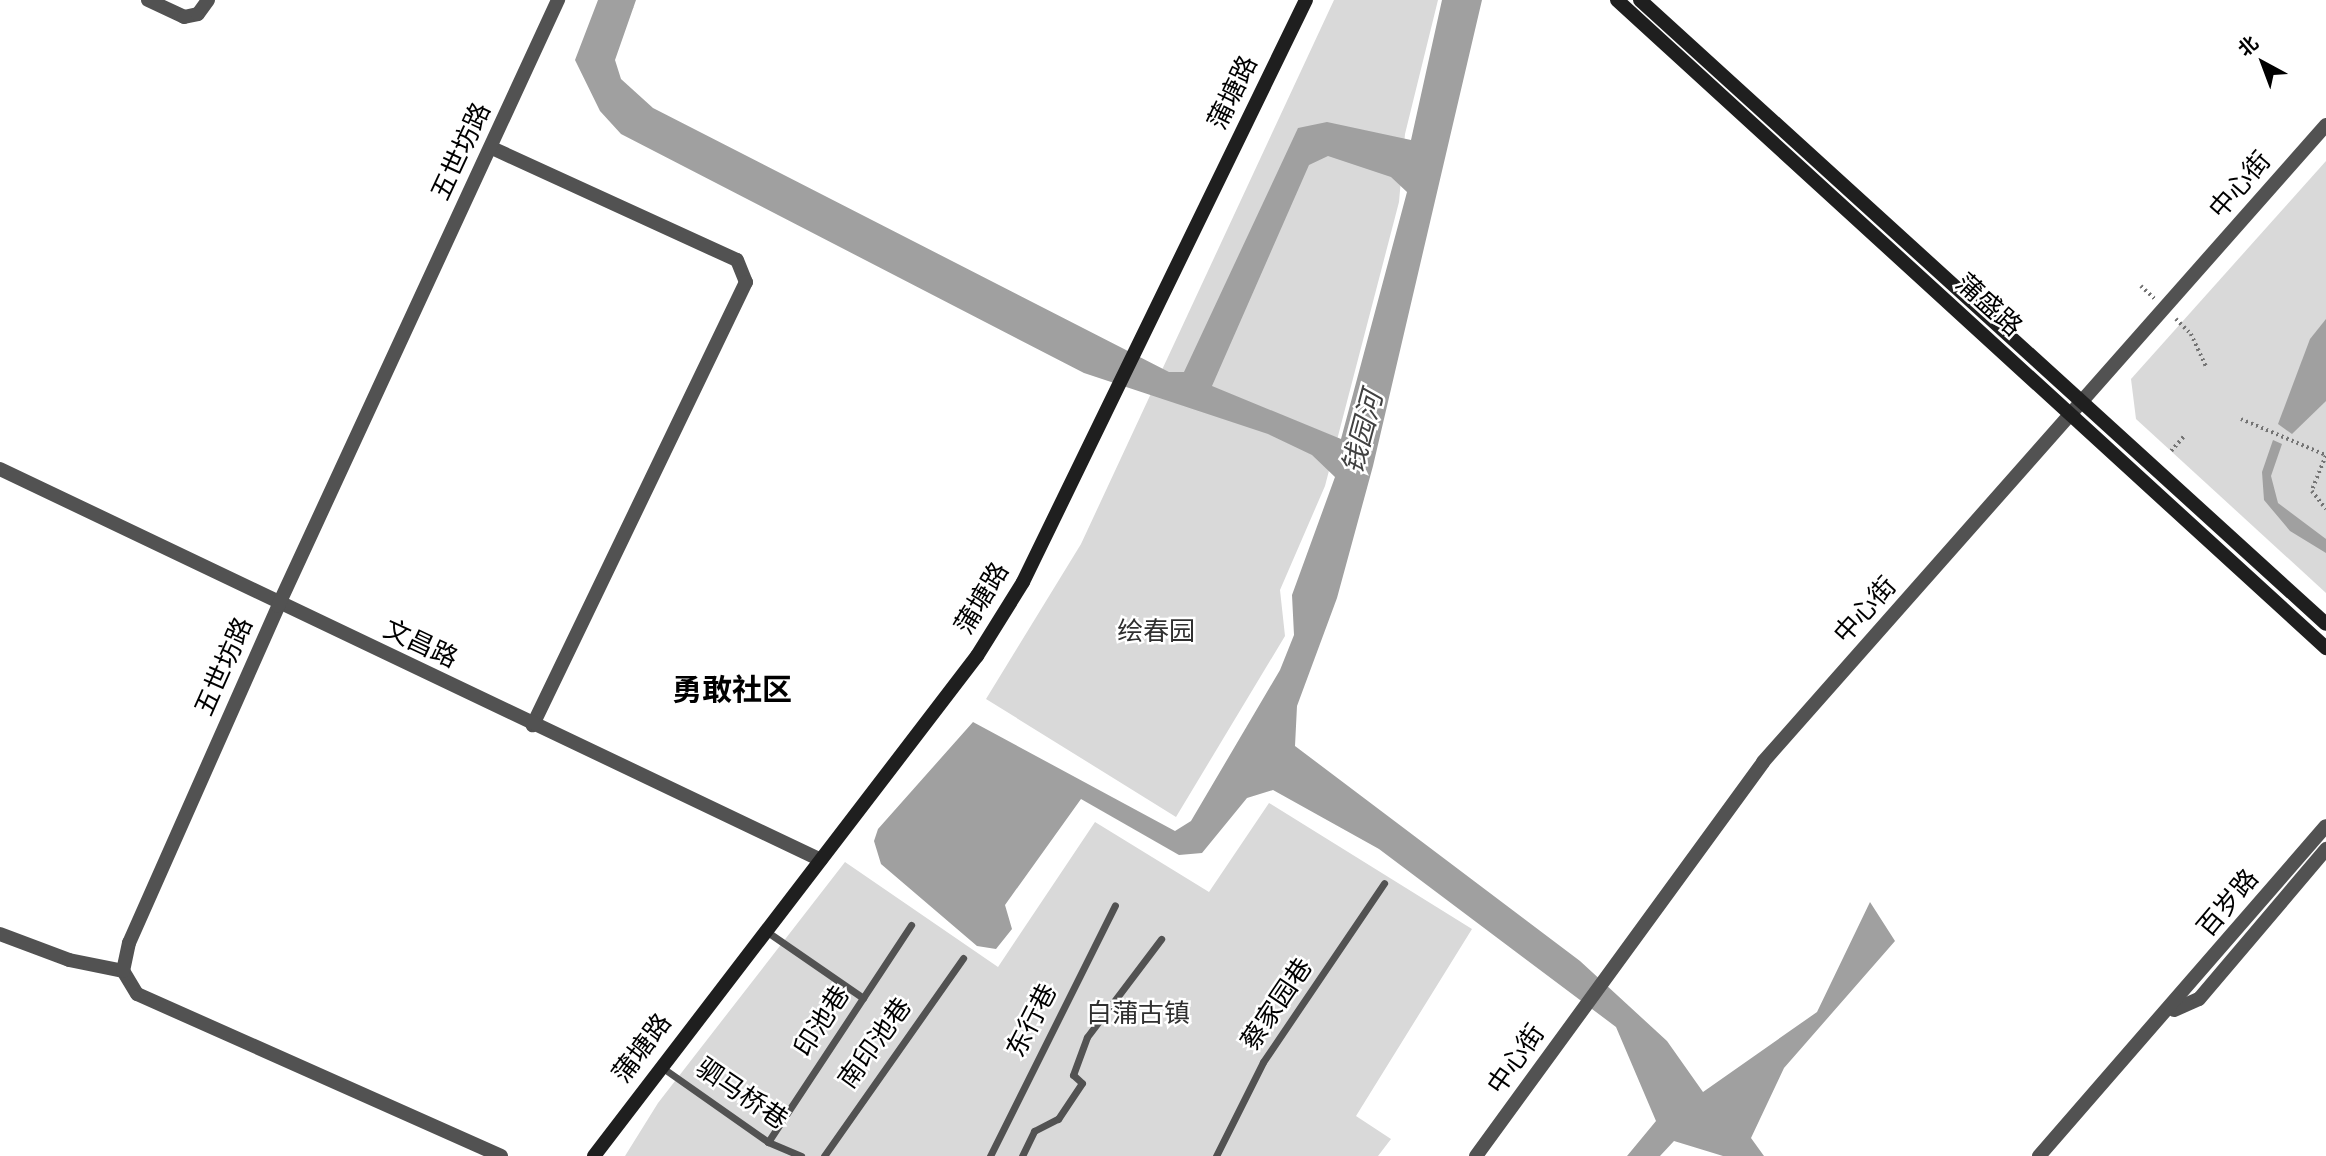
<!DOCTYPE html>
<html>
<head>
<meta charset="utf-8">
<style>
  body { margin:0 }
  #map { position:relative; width:2326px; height:1156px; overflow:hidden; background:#fff; font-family:"Alegreya Sans","Noto Sans SC",sans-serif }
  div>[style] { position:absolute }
  .green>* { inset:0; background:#d9d9d9 }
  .water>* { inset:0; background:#a0a0a0 }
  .path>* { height:3.5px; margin-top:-1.75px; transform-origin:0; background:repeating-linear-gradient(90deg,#747474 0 2px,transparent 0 5.5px) }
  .service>* { height:7px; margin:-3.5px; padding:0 3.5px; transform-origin:3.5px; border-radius:3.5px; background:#525252 }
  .minor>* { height:14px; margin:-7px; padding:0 7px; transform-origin:7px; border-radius:7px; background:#525252 }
  .tertiary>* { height:14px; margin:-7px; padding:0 7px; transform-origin:7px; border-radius:7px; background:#525252 }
  .secondary>* { height:14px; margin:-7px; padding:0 7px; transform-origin:7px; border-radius:7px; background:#1f1f1f }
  span { translate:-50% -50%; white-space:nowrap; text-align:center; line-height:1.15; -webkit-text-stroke:5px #fff; paint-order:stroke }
  .street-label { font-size:26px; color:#000 }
  .park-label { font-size:26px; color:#303030 }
  .water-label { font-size:28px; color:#414141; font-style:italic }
  .quarter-label { font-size:30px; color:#000; font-weight:700 }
  .north { position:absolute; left:2228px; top:28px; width:70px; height:70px; -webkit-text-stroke:5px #fff; paint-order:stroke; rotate:319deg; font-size:19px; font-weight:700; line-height:28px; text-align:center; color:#000 }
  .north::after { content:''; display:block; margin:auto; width:24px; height:32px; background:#000; clip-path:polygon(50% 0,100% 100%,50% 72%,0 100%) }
</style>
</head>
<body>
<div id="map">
  <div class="green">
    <div style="clip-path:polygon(1334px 0,1438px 0,1405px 134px,1399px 202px,1325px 486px,1280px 590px,1285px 636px,1176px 817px,986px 699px,1081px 544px)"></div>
    <div style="clip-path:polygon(2326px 161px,2326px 593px,2136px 419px,2131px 379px)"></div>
    <div style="clip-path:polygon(1269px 803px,1472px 929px,1356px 1116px,1391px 1139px,1378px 1156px,625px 1156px,658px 1103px,845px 862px,998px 967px,1095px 822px,1209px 892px)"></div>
  </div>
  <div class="water">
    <div style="clip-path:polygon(evenodd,598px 0,636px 0,615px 60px,621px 79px,653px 108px,1169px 372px,1184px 372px,1298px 128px,1327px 122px,1411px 140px,1442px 0,1482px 0,1373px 466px,1337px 598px,1297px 706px,1295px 746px,1580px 961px,1667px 1041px,1703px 1092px,1817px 1012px,1870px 902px,1895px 941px,1784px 1068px,1751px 1138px,1764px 1156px,1723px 1156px,1674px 1141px,1660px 1156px,1627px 1156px,1656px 1121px,1616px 1027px,1379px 849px,1273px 790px,1247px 798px,1202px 853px,1179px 855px,1081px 799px,1005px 905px,1012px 929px,996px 949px,977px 946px,881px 864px,874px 841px,878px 829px,973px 722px,1175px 831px,1191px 821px,1280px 670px,1294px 635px,1292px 595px,1335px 477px,1312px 455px,1268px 434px,1084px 373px,621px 134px,600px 111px,575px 60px,598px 0,1328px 156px,1391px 177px,1407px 192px,1341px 439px,1212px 386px,1309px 165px,1328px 156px)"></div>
    <div style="clip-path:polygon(2326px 319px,2326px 401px,2292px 434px,2278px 424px,2310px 339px)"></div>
    <div style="clip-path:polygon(2273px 440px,2282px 444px,2271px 476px,2278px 503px,2326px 539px,2326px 553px,2290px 531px,2264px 500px,2262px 472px)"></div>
  </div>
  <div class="path">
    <div style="left:2141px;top:286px;width:19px;rotate:43deg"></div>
    <div style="left:2176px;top:319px;width:21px;rotate:45deg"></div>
    <div style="left:2191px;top:334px;width:38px;rotate:65deg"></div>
    <div style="left:2241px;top:419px;width:92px;rotate:23deg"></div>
    <div style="left:2171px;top:451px;width:21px;rotate:-49deg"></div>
    <div style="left:2326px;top:456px;width:38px;rotate:112deg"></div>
    <div style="left:2312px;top:491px;width:23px;rotate:52deg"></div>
  </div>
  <div class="service">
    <div style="left:766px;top:931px;width:118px;rotate:34.6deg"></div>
    <div style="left:660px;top:1066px;width:132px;rotate:35.1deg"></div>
    <div style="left:768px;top:1142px;width:36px;rotate:23deg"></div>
    <div style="left:768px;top:1142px;width:260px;rotate:-56.6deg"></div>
    <div style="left:824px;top:1156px;width:242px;rotate:-54.9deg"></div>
    <div style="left:990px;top:1156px;width:280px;rotate:-63.5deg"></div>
    <div style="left:1022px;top:1156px;width:28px;rotate:-64deg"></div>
    <div style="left:1034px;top:1131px;width:27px;rotate:-27deg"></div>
    <div style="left:1058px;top:1119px;width:43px;rotate:-56.3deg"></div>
    <div style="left:1082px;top:1083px;width:12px;rotate:-138deg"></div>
    <div style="left:1073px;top:1075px;width:40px;rotate:-69.8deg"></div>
    <div style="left:1087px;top:1037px;width:123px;rotate:-52.9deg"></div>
    <div style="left:1216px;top:1156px;width:105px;rotate:-63.4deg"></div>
    <div style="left:1263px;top:1062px;width:216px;rotate:-55.9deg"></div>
  </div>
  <div class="minor">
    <div style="left:148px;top:0;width:40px;rotate:25deg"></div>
    <div style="left:184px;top:17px;width:14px;rotate:-12deg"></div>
    <div style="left:198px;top:14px;width:17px;rotate:-54deg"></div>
    <div style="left:492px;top:148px;width:269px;rotate:24.6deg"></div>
    <div style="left:737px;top:260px;width:24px;rotate:68deg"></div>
    <div style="left:746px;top:282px;width:492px;rotate:115.7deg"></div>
    <div style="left:0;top:934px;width:74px;rotate:20.6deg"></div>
    <div style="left:69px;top:960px;width:55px;rotate:11.5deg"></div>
  </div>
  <div class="tertiary">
    <div style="left:0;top:469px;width:909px;rotate:25.47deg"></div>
    <div style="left:2174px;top:1010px;width:27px;rotate:-24deg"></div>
    <div style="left:2199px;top:999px;width:197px;rotate:-49.7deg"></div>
    <div style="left:501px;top:1156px;width:398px;rotate:-156deg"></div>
    <div style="left:137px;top:994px;width:27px;rotate:-121deg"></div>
    <div style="left:123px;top:971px;width:29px;rotate:-78deg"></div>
    <div style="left:129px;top:943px;width:368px;rotate:-66.1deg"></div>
    <div style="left:278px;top:606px;width:668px;rotate:-65.2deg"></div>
    <div style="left:1476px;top:1156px;width:487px;rotate:-53.9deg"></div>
    <div style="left:1763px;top:762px;width:850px;rotate:-48.53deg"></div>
    <div style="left:2039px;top:1156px;width:437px;rotate:-49deg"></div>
  </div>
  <div class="secondary">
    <div style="left:1617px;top:0;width:961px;rotate:42.43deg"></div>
    <div style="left:1640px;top:0;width:927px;rotate:42.29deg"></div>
    <div style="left:594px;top:1156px;width:630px;rotate:-52.55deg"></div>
    <div style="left:977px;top:656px;width:87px;rotate:-58.1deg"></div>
    <div style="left:1023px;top:582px;width:647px;rotate:-64.07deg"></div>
  </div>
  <div class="street-label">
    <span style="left:1234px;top:93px;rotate:-64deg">蒲塘路</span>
    <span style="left:462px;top:152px;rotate:-65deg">五世坊路</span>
    <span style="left:2241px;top:186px;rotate:-49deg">中心街</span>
    <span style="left:1988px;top:306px;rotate:42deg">蒲盛路</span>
    <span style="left:983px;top:599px;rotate:-59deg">蒲塘路</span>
    <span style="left:1866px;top:611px;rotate:-48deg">中心街</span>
    <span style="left:420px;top:645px;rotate:25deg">文昌路</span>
    <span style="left:225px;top:667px;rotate:-66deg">五世坊路</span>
    <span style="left:2229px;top:904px;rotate:-50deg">百岁路</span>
    <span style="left:1278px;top:1005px;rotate:-56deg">蔡家园巷</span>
    <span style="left:1033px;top:1021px;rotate:-63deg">东行巷</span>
    <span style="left:823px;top:1022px;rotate:-57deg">印池巷</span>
    <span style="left:876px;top:1044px;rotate:-54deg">南印池巷</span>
    <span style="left:643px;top:1049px;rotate:-53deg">蒲塘路</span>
    <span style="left:1517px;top:1060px;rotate:-55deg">中心街</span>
    <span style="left:741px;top:1095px;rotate:34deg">驷马桥巷</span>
  </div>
  <div class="park-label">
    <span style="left:1156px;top:633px">绘春园</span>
    <span style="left:1138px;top:1015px">白蒲古镇</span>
  </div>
  <div class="water-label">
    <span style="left:1364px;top:433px;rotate:-75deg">钱园河</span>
  </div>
  <div class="quarter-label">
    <span style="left:732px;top:691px">勇敢社区</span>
  </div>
  <div class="north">北</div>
</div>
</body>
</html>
